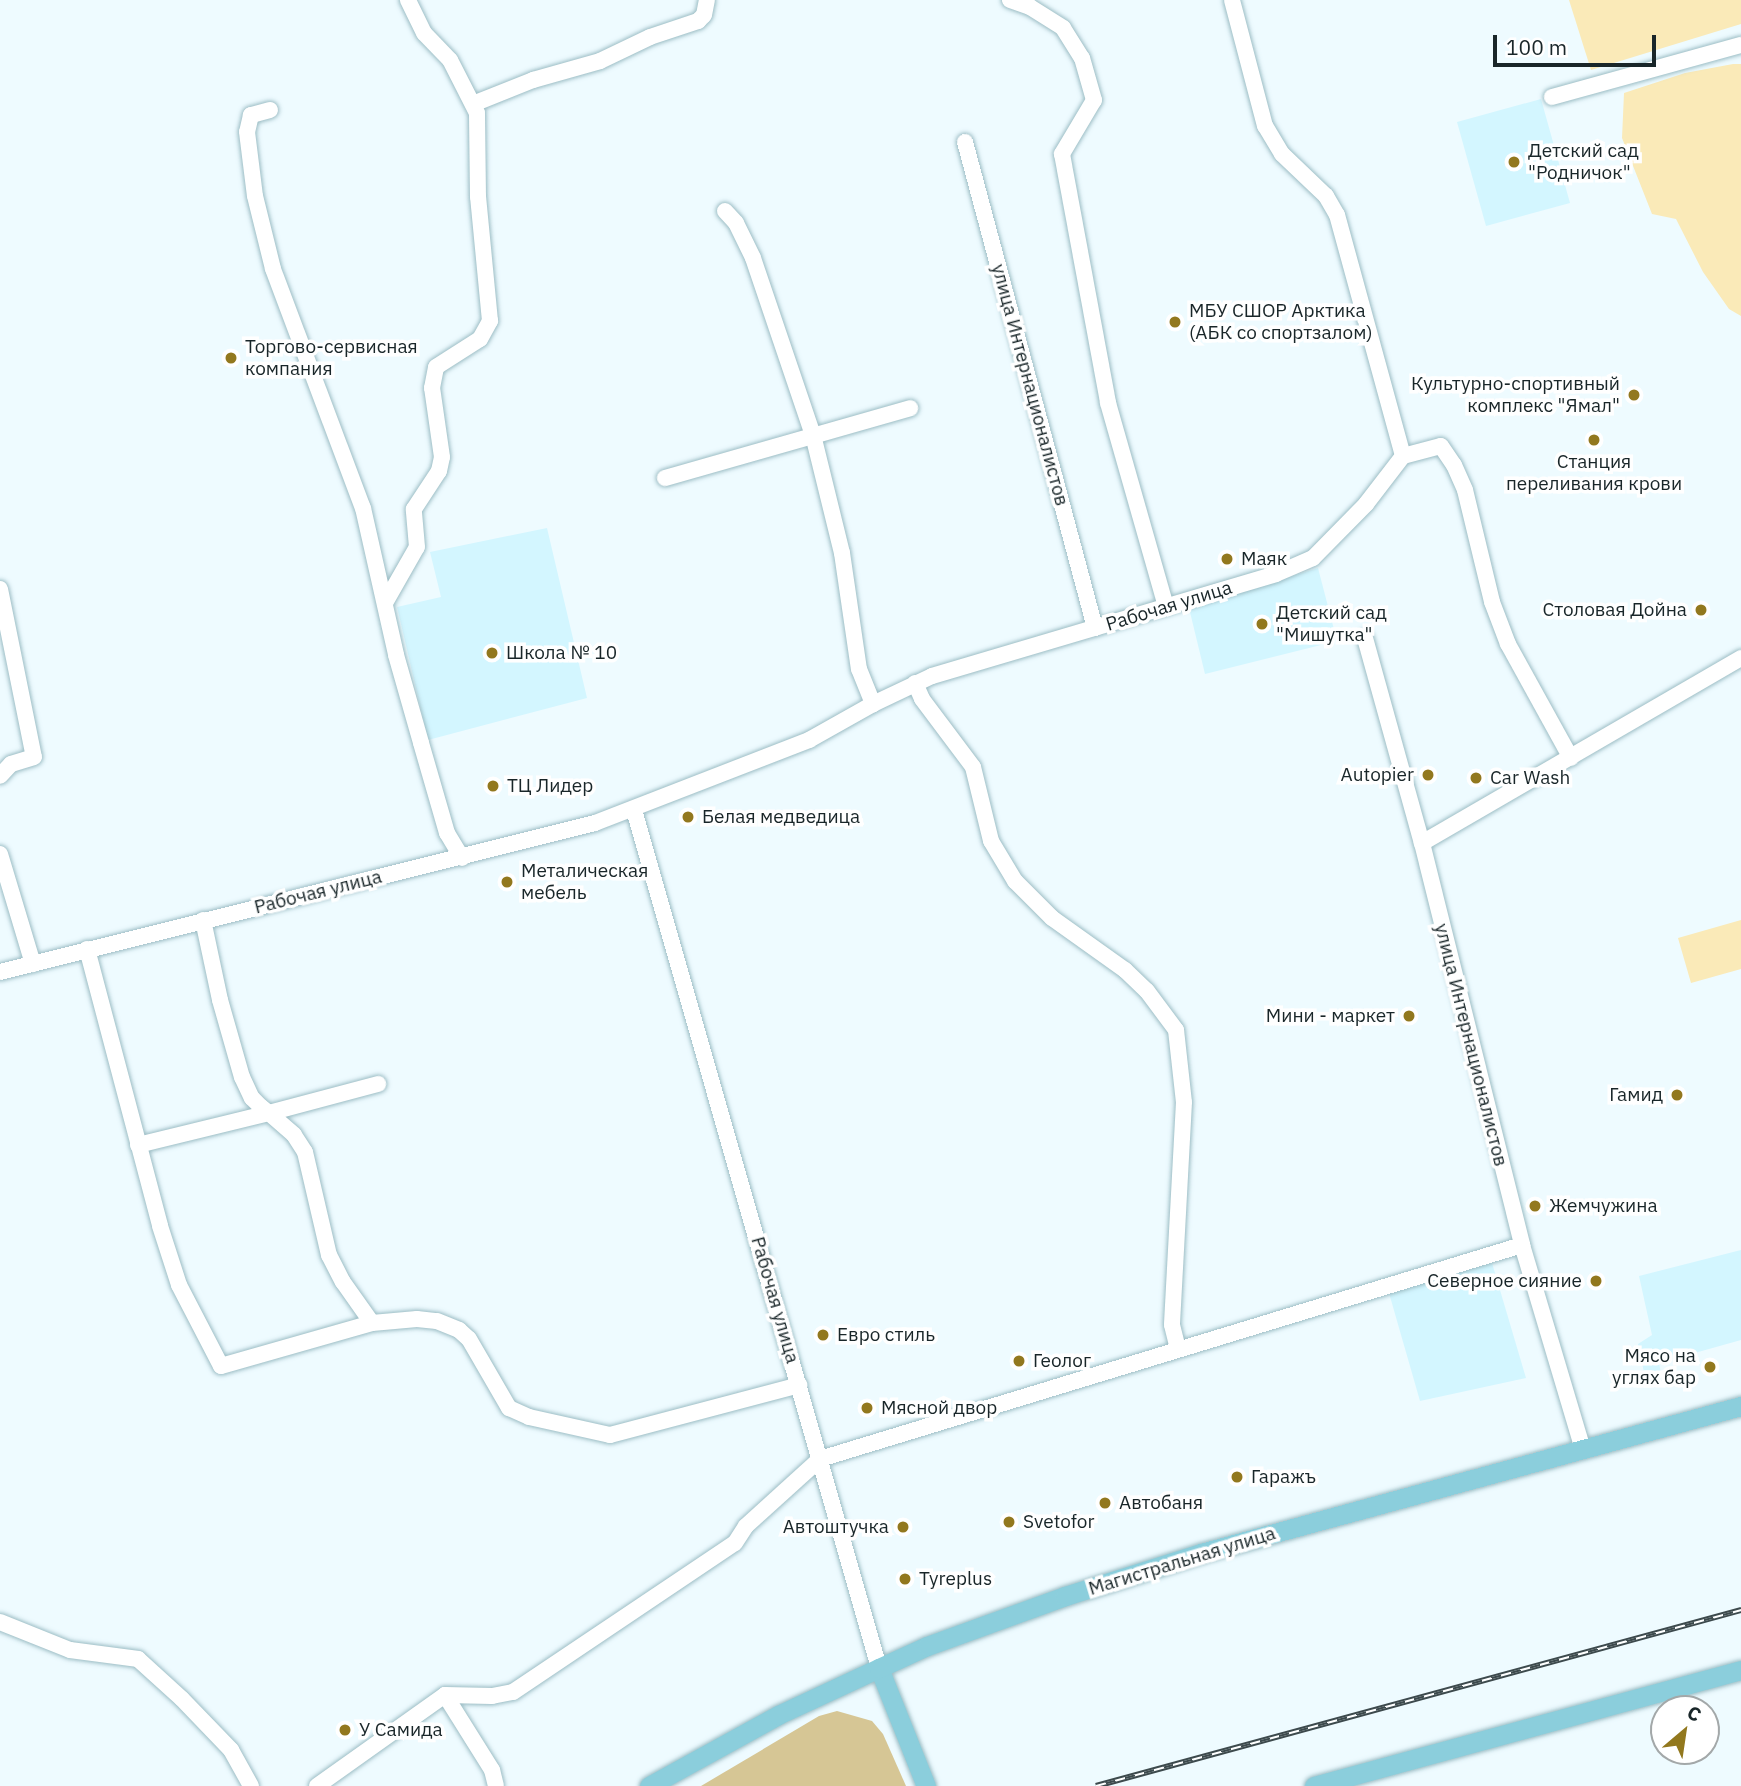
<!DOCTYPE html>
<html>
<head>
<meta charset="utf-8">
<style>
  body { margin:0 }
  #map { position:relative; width:1741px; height:1786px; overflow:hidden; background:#eefbff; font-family:"IBM Plex Sans",sans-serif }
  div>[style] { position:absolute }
  .built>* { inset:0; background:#d3f6ff }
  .green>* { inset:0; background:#faeab8 }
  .forest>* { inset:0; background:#d6c695 }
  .roads { filter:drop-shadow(0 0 2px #9cbdc5) drop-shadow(0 0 2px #9cbdc5) }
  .minor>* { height:16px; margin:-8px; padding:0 8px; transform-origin:8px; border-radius:8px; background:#fff }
  .major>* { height:19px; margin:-9.5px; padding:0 9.5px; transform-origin:9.5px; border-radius:9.5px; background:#8bcedc }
  .rail>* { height:6px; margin-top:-3px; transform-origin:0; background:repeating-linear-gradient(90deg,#fff 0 10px,#3d4a4d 0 20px); box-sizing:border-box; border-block:2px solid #3d4a4d }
  .dots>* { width:19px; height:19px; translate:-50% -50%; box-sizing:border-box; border:4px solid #fff; border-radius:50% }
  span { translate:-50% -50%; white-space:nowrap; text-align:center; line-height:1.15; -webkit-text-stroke:7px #fff; paint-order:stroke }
  .poi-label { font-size:19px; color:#192629 }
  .left { translate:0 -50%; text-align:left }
  .right { translate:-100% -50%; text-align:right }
  .street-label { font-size:19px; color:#192629 }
  .north { position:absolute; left:1650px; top:1695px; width:70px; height:70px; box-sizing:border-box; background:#fff; border:2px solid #a3a8a9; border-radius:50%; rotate:29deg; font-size:19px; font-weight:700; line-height:28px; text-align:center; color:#192629 }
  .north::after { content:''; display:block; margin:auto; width:24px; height:32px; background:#92781e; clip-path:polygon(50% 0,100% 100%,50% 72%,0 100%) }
  .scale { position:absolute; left:1493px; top:35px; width:163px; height:32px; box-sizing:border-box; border:4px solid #192629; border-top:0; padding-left:9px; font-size:21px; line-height:24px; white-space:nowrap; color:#192629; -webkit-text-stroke:5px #fff; paint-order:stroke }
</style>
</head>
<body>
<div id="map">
  <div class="built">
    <div style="clip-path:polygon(1541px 99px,1570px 203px,1486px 226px,1457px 122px)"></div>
    <div style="clip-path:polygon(547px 528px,587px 698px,428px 740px,397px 607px,441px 597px,430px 552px)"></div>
    <div style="clip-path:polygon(1318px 568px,1337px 641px,1205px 674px,1189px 608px)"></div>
    <div style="clip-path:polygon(1741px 1250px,1741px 1340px,1659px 1363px,1661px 1373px,1645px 1377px,1638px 1344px,1652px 1335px,1639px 1276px)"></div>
    <div style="clip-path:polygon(1492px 1263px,1526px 1378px,1420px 1401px,1389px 1293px)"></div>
  </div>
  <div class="green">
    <div style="clip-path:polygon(1569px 0,1741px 0,1741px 24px,1591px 70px)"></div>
    <div style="clip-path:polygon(1733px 64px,1741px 64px,1741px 316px,1729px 309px,1703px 272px,1676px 219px,1652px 214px,1622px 138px,1624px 93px,1685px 73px)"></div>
    <div style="clip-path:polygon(1741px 920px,1741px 969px,1691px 983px,1678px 938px)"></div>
  </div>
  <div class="forest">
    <div style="clip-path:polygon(837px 1711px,872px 1721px,883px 1734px,906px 1786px,701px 1786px,819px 1716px)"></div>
  </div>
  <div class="roads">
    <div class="minor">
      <div style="left:1010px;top:0;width:21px;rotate:19deg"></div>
      <div style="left:1030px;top:7px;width:39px;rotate:32deg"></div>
      <div style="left:1063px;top:28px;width:36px;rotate:58deg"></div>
      <div style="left:1082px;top:58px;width:44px;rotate:74.1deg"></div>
      <div style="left:1094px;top:100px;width:63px;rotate:120.7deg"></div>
      <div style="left:1062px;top:154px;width:253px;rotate:79.5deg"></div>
      <div style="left:1108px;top:403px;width:212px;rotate:74.1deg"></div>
      <div style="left:1552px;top:97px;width:196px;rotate:-15.4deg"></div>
      <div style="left:473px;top:104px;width:65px;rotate:-21.8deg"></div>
      <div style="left:533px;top:80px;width:70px;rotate:-15.8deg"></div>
      <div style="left:600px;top:61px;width:55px;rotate:-25.6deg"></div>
      <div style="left:650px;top:37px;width:51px;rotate:-18.4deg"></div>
      <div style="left:698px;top:21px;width:8px;rotate:-45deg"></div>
      <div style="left:704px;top:15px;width:15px;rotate:-79deg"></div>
      <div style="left:270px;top:110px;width:20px;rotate:165deg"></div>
      <div style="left:251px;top:115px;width:17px;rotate:103deg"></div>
      <div style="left:247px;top:132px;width:64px;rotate:82.9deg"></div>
      <div style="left:255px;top:196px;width:75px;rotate:76.1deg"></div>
      <div style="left:273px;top:269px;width:255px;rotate:69.4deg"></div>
      <div style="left:363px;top:508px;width:151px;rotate:77.3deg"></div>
      <div style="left:396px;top:655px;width:91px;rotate:74.1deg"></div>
      <div style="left:421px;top:743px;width:94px;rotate:73.9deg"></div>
      <div style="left:447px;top:833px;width:29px;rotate:59deg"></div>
      <div style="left:965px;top:142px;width:503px;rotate:75.02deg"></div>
      <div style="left:725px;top:211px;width:16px;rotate:47deg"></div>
      <div style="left:736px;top:223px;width:39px;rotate:64deg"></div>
      <div style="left:753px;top:258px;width:187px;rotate:71.3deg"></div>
      <div style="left:813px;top:435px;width:122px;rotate:76.2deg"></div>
      <div style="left:842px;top:553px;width:117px;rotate:81.7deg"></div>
      <div style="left:859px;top:669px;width:38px;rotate:68deg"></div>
      <div style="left:1403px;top:456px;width:39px;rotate:-15deg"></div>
      <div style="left:1441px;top:446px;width:23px;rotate:56deg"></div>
      <div style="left:1454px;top:465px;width:27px;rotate:66deg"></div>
      <div style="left:1465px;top:490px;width:115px;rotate:76.4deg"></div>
      <div style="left:1492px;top:602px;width:45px;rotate:69.1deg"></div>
      <div style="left:1508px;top:644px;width:130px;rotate:61.1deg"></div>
      <div style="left:665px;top:478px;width:255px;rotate:-15.9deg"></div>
      <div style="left:0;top:589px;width:171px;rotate:78.6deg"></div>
      <div style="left:34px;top:757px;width:24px;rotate:163deg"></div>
      <div style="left:11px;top:764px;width:16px;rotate:133deg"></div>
      <div style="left:385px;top:603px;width:64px;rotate:-60.3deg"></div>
      <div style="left:417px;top:547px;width:38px;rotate:-95deg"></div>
      <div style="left:414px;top:509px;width:45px;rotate:-56.7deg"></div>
      <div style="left:439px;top:471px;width:14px;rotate:-78deg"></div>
      <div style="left:442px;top:457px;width:70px;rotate:-98.2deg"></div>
      <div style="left:432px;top:388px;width:21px;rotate:-79deg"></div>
      <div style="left:436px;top:367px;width:52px;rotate:-32.5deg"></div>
      <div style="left:480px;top:339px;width:21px;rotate:-61deg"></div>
      <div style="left:490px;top:321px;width:125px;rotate:-95.5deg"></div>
      <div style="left:478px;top:197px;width:84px;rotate:-90.7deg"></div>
      <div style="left:477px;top:113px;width:59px;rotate:-117deg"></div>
      <div style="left:450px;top:60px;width:37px;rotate:-134deg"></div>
      <div style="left:424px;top:33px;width:37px;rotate:-116deg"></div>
      <div style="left:1365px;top:638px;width:213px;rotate:74.5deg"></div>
      <div style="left:1422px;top:843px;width:414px;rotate:76deg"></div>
      <div style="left:1522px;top:1245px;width:214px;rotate:73.4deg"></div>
      <div style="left:915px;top:683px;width:17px;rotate:66deg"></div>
      <div style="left:922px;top:699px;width:85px;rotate:53.1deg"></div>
      <div style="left:973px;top:767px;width:76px;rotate:76.3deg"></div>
      <div style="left:991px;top:841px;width:47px;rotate:59deg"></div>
      <div style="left:1015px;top:881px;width:52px;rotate:45deg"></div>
      <div style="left:1052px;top:918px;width:90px;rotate:35.5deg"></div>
      <div style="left:1125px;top:970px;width:30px;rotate:44deg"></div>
      <div style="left:1147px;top:991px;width:49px;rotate:53.4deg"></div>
      <div style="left:1176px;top:1030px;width:72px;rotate:83.7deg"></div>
      <div style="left:1184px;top:1102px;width:223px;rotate:93.1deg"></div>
      <div style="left:1172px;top:1325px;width:25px;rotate:76deg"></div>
      <div style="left:634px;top:810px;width:892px;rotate:74.06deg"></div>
      <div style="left:1422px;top:843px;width:369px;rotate:-30.1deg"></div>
      <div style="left:0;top:854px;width:115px;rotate:73.3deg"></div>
      <div style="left:203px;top:920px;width:82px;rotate:78deg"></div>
      <div style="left:220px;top:1000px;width:80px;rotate:74.1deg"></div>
      <div style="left:242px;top:1077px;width:23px;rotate:65deg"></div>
      <div style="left:252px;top:1098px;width:13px;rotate:45deg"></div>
      <div style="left:261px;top:1107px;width:10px;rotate:37deg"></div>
      <div style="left:269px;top:1113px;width:113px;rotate:-14.9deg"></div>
      <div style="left:87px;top:949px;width:286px;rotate:75.2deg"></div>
      <div style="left:160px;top:1226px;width:62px;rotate:72.1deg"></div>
      <div style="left:179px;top:1285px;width:91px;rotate:62.6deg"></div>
      <div style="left:221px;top:1366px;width:157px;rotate:-15.9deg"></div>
      <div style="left:372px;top:1323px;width:45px;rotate:-5.1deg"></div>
      <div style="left:417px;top:1319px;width:20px;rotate:6deg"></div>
      <div style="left:437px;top:1321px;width:24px;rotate:22deg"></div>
      <div style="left:459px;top:1330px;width:13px;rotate:42deg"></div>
      <div style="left:469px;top:1339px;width:80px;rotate:59.9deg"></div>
      <div style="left:509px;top:1408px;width:22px;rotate:24deg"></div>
      <div style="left:529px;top:1417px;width:83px;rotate:12.5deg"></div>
      <div style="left:610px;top:1435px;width:196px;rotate:-14.8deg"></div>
      <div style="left:0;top:972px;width:613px;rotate:-14.06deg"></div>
      <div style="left:595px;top:823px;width:230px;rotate:-21.2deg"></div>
      <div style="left:809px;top:740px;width:73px;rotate:-29.4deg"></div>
      <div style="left:873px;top:704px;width:65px;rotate:-25.4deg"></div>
      <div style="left:932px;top:676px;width:359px;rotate:-16.5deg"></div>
      <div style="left:1276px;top:574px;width:40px;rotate:-23.4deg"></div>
      <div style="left:1313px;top:558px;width:76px;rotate:-45.5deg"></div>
      <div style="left:1366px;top:504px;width:61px;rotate:-52.4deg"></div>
      <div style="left:1403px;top:456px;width:250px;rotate:-105.3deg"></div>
      <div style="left:1337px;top:215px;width:22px;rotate:-120deg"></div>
      <div style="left:1326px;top:196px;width:61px;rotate:-136.3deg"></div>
      <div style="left:1282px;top:154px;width:33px;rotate:-121deg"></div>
      <div style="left:1265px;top:126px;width:130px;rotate:-104.7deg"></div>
      <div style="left:138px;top:1145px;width:135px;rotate:-13.7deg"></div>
      <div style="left:269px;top:1113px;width:33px;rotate:41deg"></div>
      <div style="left:294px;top:1135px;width:20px;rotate:57deg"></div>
      <div style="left:305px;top:1152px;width:106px;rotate:76.9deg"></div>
      <div style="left:329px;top:1255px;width:30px;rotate:63deg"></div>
      <div style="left:343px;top:1282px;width:50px;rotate:54.7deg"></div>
      <div style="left:0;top:1622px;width:75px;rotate:21.8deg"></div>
      <div style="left:70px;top:1650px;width:69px;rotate:7.5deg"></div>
      <div style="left:138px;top:1659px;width:59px;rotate:42.3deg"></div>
      <div style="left:182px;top:1699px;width:71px;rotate:46.1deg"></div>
      <div style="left:231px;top:1750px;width:41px;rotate:60.9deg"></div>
      <div style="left:445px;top:1695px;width:89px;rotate:57.9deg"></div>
      <div style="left:492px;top:1770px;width:16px;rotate:76deg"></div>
      <div style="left:317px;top:1786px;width:157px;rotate:-35.4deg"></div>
      <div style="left:445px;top:1695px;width:47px;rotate:1.2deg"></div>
      <div style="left:492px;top:1696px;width:21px;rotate:-11deg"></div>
      <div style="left:513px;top:1692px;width:267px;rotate:-33.9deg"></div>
      <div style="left:735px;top:1543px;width:20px;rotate:-57deg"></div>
      <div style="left:746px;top:1526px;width:100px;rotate:-42.2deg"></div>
      <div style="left:820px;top:1459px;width:734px;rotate:-16.95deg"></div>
    </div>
    <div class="major">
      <div style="left:879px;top:1668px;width:127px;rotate:68.3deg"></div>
      <div style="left:649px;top:1786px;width:147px;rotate:-28.8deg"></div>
      <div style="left:778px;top:1715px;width:111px;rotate:-25deg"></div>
      <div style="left:879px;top:1668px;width:53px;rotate:-24.6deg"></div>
      <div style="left:927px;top:1646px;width:147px;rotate:-19.9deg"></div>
      <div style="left:1065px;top:1596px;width:143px;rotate:-17.5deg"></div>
      <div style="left:1201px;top:1553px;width:560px;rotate:-15.23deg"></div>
      <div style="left:1314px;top:1786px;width:442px;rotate:-15.2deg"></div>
    </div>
  </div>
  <div class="rail">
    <div style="left:1096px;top:1786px;width:669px;rotate:-15.26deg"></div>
  </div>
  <div class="dots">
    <div style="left:1514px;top:162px;background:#92781e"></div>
    <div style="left:1175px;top:322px;background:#92781e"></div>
    <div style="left:231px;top:358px;background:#92781e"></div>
    <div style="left:1634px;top:395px;background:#92781e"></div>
    <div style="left:1594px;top:440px;background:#92781e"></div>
    <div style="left:1227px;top:559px;background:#92781e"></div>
    <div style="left:1701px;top:610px;background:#92781e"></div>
    <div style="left:1262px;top:624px;background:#92781e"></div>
    <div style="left:492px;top:653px;background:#92781e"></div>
    <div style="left:1428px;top:775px;background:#92781e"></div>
    <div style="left:1476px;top:778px;background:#92781e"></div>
    <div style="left:493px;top:786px;background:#92781e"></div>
    <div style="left:688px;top:817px;background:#92781e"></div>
    <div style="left:507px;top:882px;background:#92781e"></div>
    <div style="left:1409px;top:1016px;background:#92781e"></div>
    <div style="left:1677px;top:1095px;background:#92781e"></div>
    <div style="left:1535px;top:1206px;background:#92781e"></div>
    <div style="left:1596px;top:1281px;background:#92781e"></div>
    <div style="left:823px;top:1335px;background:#92781e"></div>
    <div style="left:1019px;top:1361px;background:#92781e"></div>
    <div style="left:1710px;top:1367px;background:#92781e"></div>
    <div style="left:867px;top:1408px;background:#92781e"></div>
    <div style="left:1237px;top:1477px;background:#92781e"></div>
    <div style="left:1105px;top:1503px;background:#92781e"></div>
    <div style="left:1009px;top:1522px;background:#92781e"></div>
    <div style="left:903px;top:1527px;background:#92781e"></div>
    <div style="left:905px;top:1579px;background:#92781e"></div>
    <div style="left:345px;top:1730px;background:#92781e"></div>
  </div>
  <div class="poi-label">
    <span class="left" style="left:1528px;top:162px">Детский сад<br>"Родничок"</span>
    <span class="left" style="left:1189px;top:322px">МБУ СШОР Арктика<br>(АБК со спортзалом)</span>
    <span class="left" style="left:245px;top:358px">Торгово-сервисная<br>компания</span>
    <span class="right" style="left:1620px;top:395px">Культурно-спортивный<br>комплекс "Ямал"</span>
    <span style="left:1594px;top:473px">Станция<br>переливания крови</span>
    <span class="left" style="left:1241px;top:559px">Маяк</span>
    <span class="right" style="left:1687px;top:610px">Столовая Дойна</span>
    <span class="left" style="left:1276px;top:624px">Детский сад<br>"Мишутка"</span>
    <span class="left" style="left:506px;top:653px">Школа № 10</span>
    <span class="right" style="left:1414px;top:775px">Autopier</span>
    <span class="left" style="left:1490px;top:778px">Car Wash</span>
    <span class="left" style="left:507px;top:786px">ТЦ Лидер</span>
    <span class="left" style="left:702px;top:817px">Белая медведица</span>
    <span class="left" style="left:521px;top:882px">Металическая<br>мебель</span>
    <span class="right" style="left:1395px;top:1016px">Мини - маркет</span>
    <span class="right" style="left:1663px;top:1095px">Гамид</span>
    <span class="left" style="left:1549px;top:1206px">Жемчужина</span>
    <span class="right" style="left:1582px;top:1281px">Северное сияние</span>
    <span class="left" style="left:837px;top:1335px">Евро стиль</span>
    <span class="right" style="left:1696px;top:1367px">Мясо на<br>углях бар</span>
    <span class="left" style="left:1033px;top:1361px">Геолог</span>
    <span class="left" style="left:881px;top:1408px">Мясной двор</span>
    <span class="left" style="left:1251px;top:1477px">Гаражъ</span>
    <span class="left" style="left:1119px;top:1503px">Автобаня</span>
    <span class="left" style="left:1023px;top:1522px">Svetofor</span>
    <span class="right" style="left:889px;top:1527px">Автоштучка</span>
    <span class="left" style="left:919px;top:1579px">Tyreplus</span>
    <span class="left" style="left:359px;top:1730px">У Самида</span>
  </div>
  <div class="street-label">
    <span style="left:1030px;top:385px;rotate:75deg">улица Интернационалистов</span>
    <span style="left:1169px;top:606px;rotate:-17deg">Рабочая улица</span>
    <span style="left:318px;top:892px;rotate:-14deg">Рабочая улица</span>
    <span style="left:1471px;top:1045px;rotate:76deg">улица Интернационалистов</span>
    <span style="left:775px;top:1300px;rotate:74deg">Рабочая улица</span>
    <span style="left:1182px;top:1561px;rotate:-17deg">Магистральная улица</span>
  </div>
  <div class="north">С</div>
  <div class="scale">100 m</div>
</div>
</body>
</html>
